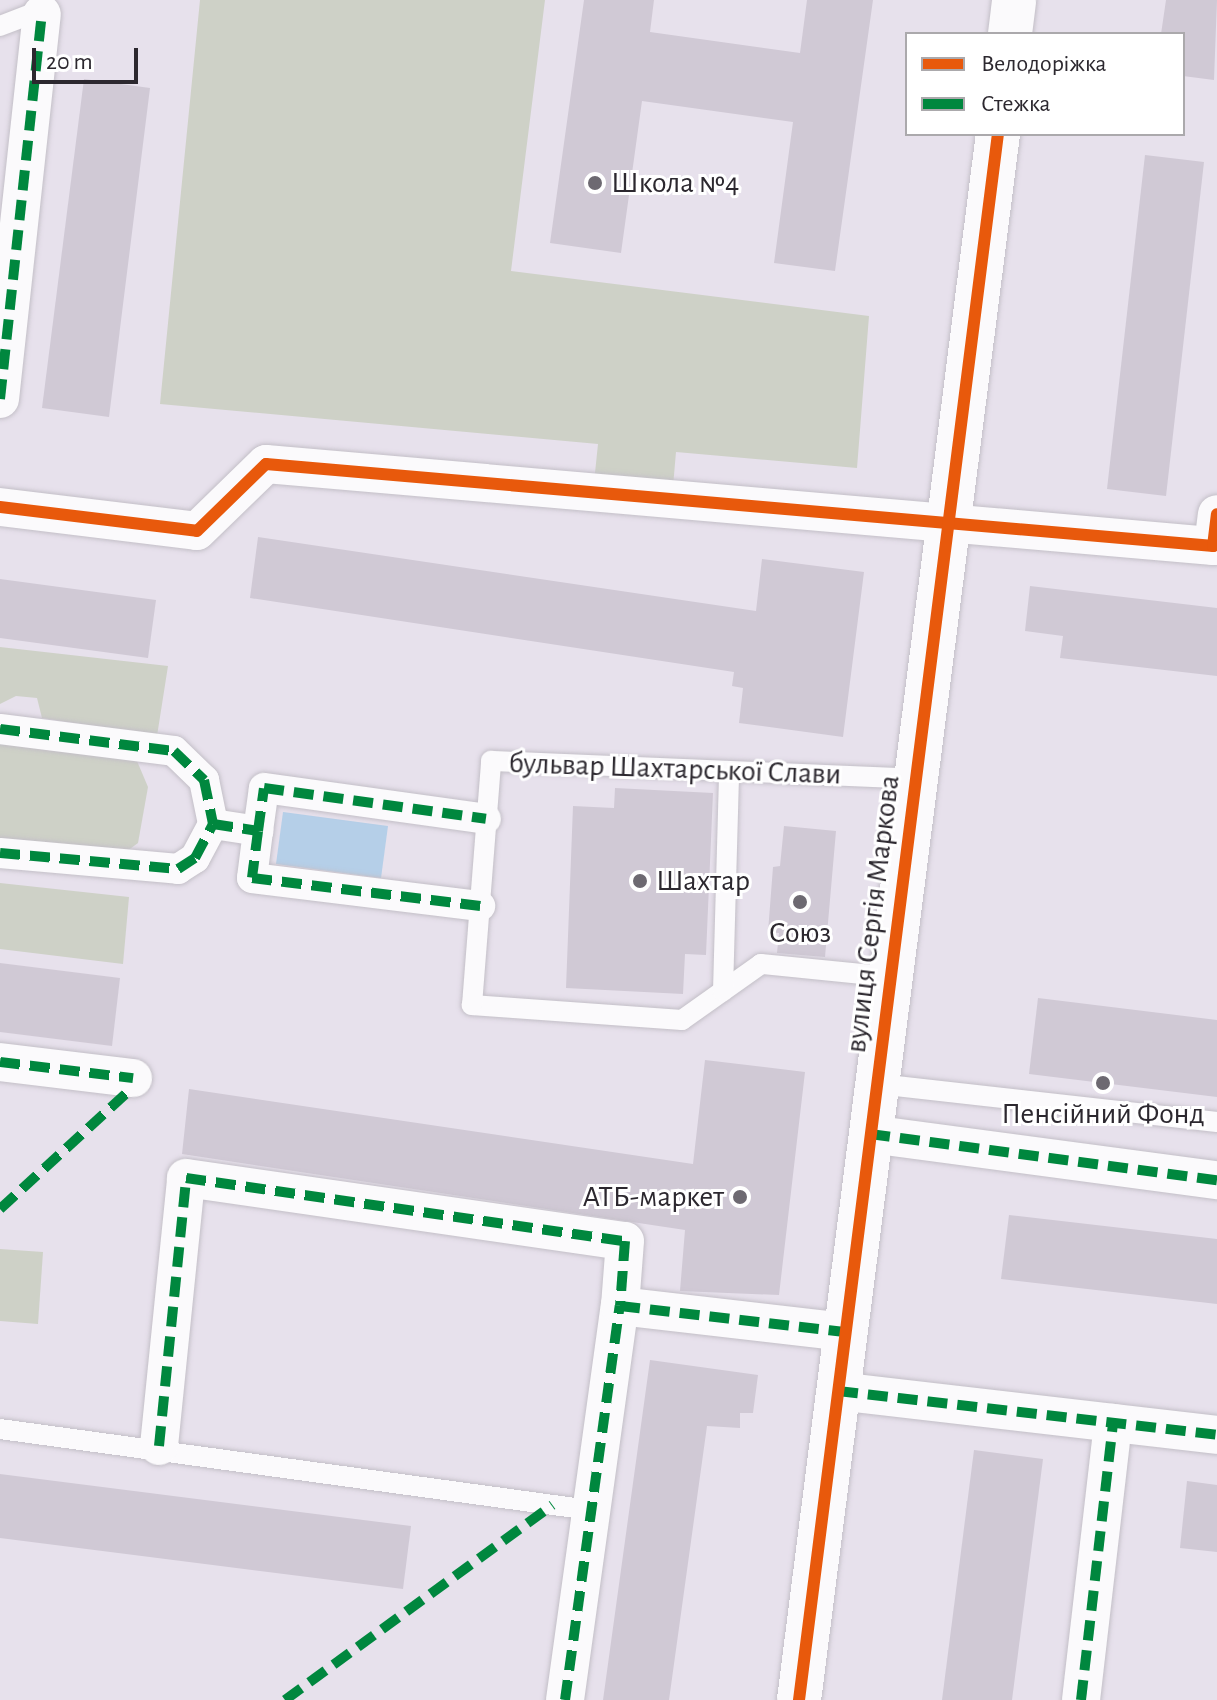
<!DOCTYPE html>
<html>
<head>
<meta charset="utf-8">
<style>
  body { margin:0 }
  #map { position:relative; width:1217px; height:1700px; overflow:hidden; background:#e7e1ec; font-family:"Alegreya Sans",sans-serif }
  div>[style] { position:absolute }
  .green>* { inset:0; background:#ced1c7 }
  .water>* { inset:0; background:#b5cfe8 }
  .building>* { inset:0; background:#d0c9d5 }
  .roads { filter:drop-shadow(0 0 2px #c3bfc7) drop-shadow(0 0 2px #c3bfc7) }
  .service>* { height:20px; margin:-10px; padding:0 10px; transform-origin:10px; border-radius:10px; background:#fbfafc }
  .pedestrian>* { height:30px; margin:-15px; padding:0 15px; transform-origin:15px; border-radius:15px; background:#fbfafc }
  .minor>* { height:38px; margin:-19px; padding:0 19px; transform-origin:19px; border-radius:19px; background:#fbfafc }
  .tertiary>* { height:44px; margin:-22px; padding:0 22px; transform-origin:22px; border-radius:22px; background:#fbfafc }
  .quiet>* { height:10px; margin-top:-5px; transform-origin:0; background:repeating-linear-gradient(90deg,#00873e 0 20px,transparent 0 30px) }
  .cycleway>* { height:12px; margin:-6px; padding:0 6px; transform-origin:6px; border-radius:6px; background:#e8590c }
  .dots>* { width:22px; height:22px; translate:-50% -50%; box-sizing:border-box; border:4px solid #fff; border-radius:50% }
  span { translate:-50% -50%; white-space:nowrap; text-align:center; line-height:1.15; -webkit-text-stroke:6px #fff; paint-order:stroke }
  .poi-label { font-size:30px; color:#2c282f }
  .left { translate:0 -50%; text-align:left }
  .right { translate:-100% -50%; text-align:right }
  .street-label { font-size:30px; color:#2c282f }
  .legend { position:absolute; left:905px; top:32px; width:280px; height:104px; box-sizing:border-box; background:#fff; border:2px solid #aba9ac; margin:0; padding:10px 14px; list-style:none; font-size:24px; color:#2c282f }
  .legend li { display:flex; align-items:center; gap:16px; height:40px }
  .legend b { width:40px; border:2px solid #aba9ac }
  .scale { position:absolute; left:32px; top:48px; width:106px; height:36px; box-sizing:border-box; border:4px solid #2c282f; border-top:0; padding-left:10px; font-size:24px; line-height:28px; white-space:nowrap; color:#2c282f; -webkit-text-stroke:6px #fff; paint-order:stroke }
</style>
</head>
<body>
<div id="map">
  <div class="green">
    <div style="clip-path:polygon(200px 0,545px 0,511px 271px,869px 316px,857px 468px,676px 452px,672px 498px,593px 492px,598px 444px,160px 404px)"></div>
    <div style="clip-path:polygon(0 647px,168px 666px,157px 736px,42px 718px,37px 698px,16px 696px,0 704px)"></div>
    <div style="clip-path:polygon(0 739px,137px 761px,148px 787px,138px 843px,127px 851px,0 839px)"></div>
    <div style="clip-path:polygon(0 883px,129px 897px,123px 964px,0 949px)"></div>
    <div style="clip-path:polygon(0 1249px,43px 1252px,38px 1324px,0 1321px)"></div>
  </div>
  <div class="water">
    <div style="clip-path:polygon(283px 812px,388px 826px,381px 878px,276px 864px)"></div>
  </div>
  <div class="building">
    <div style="clip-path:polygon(584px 0,654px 0,650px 32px,800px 53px,807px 0,873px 0,835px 271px,774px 263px,793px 122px,642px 101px,621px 253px,550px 243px)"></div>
    <div style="clip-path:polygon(1166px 0,1217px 0,1214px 80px,1183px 76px,1183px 34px,1161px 34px)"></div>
    <div style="clip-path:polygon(84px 79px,150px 88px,109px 417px,42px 408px)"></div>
    <div style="clip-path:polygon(1145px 155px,1204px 162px,1166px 496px,1107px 489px)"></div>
    <div style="clip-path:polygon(258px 537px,756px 611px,762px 559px,864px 572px,843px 737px,739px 723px,743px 688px,732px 686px,734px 672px,250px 598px)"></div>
    <div style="clip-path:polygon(0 579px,156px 600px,148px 658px,0 638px)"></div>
    <div style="clip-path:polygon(1030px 586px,1217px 608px,1217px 676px,1060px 658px,1063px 636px,1025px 631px)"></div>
    <div style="clip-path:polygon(615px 788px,713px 793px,706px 955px,685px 954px,683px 994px,566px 988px,573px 806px,614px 808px)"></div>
    <div style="clip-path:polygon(784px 826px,836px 831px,825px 957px,777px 953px,779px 933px,768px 932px,773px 867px,780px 866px)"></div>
    <div style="clip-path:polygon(0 963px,120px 978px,112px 1046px,0 1032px)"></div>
    <div style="clip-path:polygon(1038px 998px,1217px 1020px,1217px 1097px,1029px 1074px)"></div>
    <div style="clip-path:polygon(705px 1060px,805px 1072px,779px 1295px,680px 1291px,685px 1230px,182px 1154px,189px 1089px,693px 1164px)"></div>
    <div style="clip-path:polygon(1009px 1215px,1217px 1239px,1217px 1304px,1001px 1279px)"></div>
    <div style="clip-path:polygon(650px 1360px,758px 1375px,753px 1413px,740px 1413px,740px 1428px,707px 1426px,669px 1700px,603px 1700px)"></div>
    <div style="clip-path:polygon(974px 1450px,1043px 1459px,1012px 1700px,942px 1700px)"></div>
    <div style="clip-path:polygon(0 1474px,411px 1526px,403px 1589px,0 1538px)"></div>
    <div style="clip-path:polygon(1187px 1481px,1217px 1485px,1217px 1552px,1180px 1548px)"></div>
  </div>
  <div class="roads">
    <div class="service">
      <div style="left:0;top:26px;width:45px;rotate:-20.9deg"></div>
      <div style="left:892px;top:977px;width:132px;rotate:-174.3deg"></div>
      <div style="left:761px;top:964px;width:97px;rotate:144.7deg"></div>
      <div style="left:682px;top:1020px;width:211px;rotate:-175.9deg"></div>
      <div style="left:472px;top:1005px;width:245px;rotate:-85.5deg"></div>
      <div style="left:491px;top:761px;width:426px;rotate:2.4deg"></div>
      <div style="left:723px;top:991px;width:220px;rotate:-88.4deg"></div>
      <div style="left:878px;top:1084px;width:341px;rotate:6.4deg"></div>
      <div style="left:0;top:1429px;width:596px;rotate:7.82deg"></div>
    </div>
    <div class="pedestrian">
      <div style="left:0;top:729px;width:175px;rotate:7.2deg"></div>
      <div style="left:174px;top:751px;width:42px;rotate:44deg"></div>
      <div style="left:204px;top:780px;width:45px;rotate:78.4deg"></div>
      <div style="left:213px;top:824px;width:46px;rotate:8.8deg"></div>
      <div style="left:258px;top:831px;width:43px;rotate:-82.1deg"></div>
      <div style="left:264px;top:788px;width:224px;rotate:7.9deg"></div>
      <div style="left:258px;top:831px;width:47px;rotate:97.3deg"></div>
      <div style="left:252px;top:878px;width:230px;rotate:7deg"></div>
      <div style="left:0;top:853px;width:179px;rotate:5.1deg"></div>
      <div style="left:178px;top:869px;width:20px;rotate:-33deg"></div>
      <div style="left:195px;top:858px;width:38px;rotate:-62deg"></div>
    </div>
    <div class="minor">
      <div style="left:0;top:399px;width:387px;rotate:-83.8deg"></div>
      <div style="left:0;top:507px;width:198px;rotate:6.9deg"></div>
      <div style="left:197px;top:531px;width:96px;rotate:-44.2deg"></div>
      <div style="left:266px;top:464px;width:951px;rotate:4.95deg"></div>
      <div style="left:1213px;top:546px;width:32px;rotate:-83deg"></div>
      <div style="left:0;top:1062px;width:134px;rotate:6.9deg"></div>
      <div style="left:870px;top:1134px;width:350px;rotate:7.6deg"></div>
      <div style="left:838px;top:1391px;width:382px;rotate:6.6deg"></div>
      <div style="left:159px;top:1446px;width:269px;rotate:-84.2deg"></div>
      <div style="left:186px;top:1178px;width:443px;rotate:8.2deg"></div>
      <div style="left:625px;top:1241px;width:65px;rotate:94.4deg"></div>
      <div style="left:565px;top:1700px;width:398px;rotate:-82.1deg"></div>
      <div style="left:620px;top:1306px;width:226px;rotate:6.6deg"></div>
      <div style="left:1081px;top:1700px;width:279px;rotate:-83.4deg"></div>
    </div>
    <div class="tertiary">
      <div style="left:1010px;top:34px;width:34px;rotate:-83deg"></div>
      <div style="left:799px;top:1700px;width:1579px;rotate:-82.76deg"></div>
    </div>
  </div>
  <div class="quiet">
    <div style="left:0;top:399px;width:387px;rotate:-83.8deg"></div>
    <div style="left:0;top:729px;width:175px;rotate:7.2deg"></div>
    <div style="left:174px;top:751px;width:42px;rotate:44deg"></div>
    <div style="left:204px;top:780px;width:45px;rotate:78.4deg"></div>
    <div style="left:213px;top:824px;width:46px;rotate:8.8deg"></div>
    <div style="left:258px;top:831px;width:43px;rotate:-82.1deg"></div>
    <div style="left:264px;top:788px;width:224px;rotate:7.9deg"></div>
    <div style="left:258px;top:831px;width:47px;rotate:97.3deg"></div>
    <div style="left:252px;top:878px;width:230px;rotate:7deg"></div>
    <div style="left:0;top:853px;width:179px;rotate:5.1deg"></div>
    <div style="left:178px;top:869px;width:20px;rotate:-33deg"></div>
    <div style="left:195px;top:858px;width:38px;rotate:-62deg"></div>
    <div style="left:0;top:1062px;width:134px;rotate:6.9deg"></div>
    <div style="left:870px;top:1134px;width:350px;rotate:7.6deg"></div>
    <div style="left:0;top:1209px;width:178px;rotate:-42.5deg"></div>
    <div style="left:838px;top:1391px;width:382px;rotate:6.6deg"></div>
    <div style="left:159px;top:1446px;width:269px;rotate:-84.2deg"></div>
    <div style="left:186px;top:1178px;width:443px;rotate:8.2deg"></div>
    <div style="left:625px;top:1241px;width:65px;rotate:94.4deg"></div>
    <div style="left:285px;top:1700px;width:331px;rotate:-36.1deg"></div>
    <div style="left:565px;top:1700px;width:398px;rotate:-82.1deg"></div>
    <div style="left:620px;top:1306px;width:226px;rotate:6.6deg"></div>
    <div style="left:1081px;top:1700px;width:279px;rotate:-83.4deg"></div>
  </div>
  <div class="cycleway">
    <div style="left:0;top:507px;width:198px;rotate:6.9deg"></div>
    <div style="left:197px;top:531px;width:96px;rotate:-44.2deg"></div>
    <div style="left:266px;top:464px;width:951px;rotate:4.95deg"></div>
    <div style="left:1213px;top:546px;width:32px;rotate:-83deg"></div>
    <div style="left:799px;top:1700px;width:1579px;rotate:-82.76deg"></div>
  </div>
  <div class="dots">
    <div style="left:595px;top:183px;background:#6d6971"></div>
    <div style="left:640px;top:881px;background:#6d6971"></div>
    <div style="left:800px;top:902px;background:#6d6971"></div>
    <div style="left:1103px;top:1083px;background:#6d6971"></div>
    <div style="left:740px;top:1197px;background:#6d6971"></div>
  </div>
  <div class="poi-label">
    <span class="left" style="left:611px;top:183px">Школа №4</span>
    <span class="left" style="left:656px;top:881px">Шахтар</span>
    <span style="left:800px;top:933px">Союз</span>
    <span style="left:1103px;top:1114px">Пенсійний Фонд</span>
    <span class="right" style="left:724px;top:1197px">АТБ-маркет</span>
  </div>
  <div class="street-label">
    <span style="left:675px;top:769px;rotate:2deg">бульвар Шахтарської Слави</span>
    <span style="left:873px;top:914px;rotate:-83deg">вулиця Сергія Маркова</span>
  </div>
  <ul class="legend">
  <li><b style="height:10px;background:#e8590c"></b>Велодоріжка</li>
  <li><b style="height:10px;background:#00873e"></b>Стежка</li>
  </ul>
  <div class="scale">20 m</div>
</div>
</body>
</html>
